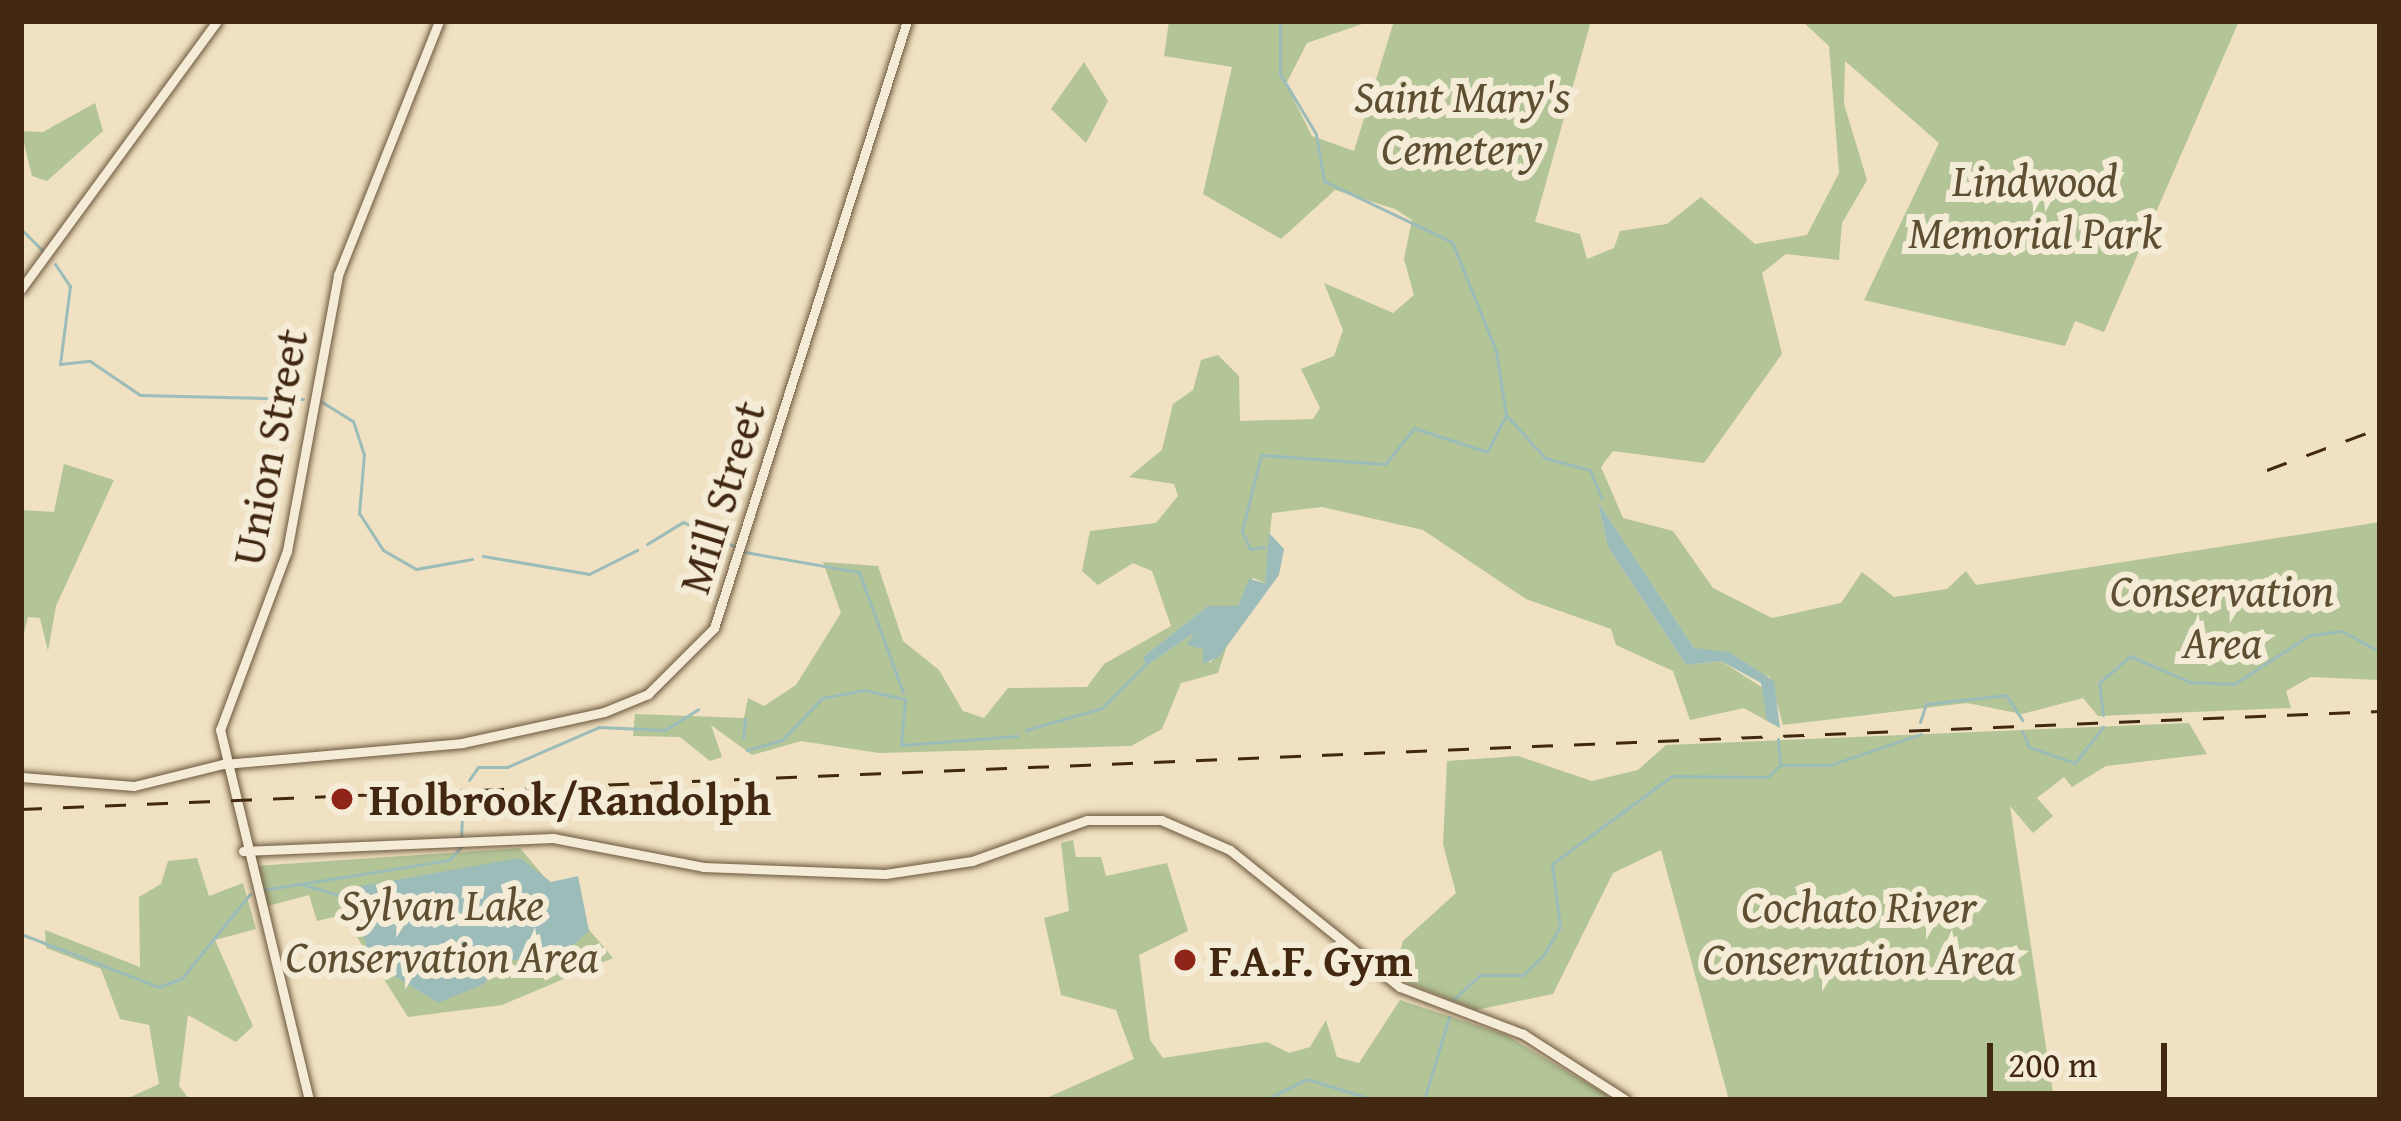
<!DOCTYPE html>
<html>
<head>
<meta charset="utf-8">
<style>
	body { margin:0 }
	#map { position:relative; width:2401px; height:1121px; overflow:hidden; background:#efe1c1; font-family:"Gentium Book Plus",serif }
	div>[style] { position:absolute }
	.green>* { inset:0; background:#b3c497 }
	.water>* { inset:0; background:#9cbcba }
	.stream>* { height:3px; margin:-1.5px; padding:0 1.5px; transform-origin:1.5px; border-radius:1.5px; background:#9cbcba }
	.roads { filter:drop-shadow(0 0 3px #6d563c) drop-shadow(0 0 3px #6d563c) }
	.tertiary>* { height:9px; margin:-4.5px; padding:0 4.5px; transform-origin:4.5px; border-radius:4.5px; background:#f5ecd7 }
	.secondary>* { height:9px; margin:-4.5px; padding:0 4.5px; transform-origin:4.5px; border-radius:4.5px; background:#f5ecd7 }
	.rail>* { height:3px; margin-top:-1.5px; transform-origin:0; background:repeating-linear-gradient(90deg,#422810 0 21px,transparent 0 42px) }
	.dots>* { width:33px; height:33px; translate:-50% -50%; box-sizing:border-box; border:6px solid #f5ecd7; border-radius:50% }
	span { translate:-50% -50%; white-space:nowrap; text-align:center; line-height:1.15; -webkit-text-stroke:12px #f5ecd7; paint-order:stroke }
	.park-label { font-size:45px; color:#5e4f32; font-style:italic }
	.street-label { font-size:45px; color:#422810 }
	.poi-label { font-size:45px; color:#422810; font-weight:700 }
	.left { translate:0 -50%; text-align:left }
	.frame { position:absolute; inset:0; border:24px solid #422810; pointer-events:none }
	.scale { position:absolute; left:1987px; top:1043px; width:180px; height:54px; box-sizing:border-box; border:6px solid #422810; border-top:0; padding-left:15px; font-size:36px; line-height:42px; white-space:nowrap; color:#422810; -webkit-text-stroke:9px #f5ecd7; paint-order:stroke }
</style>
</head>
<body>
<div id="map">
	<div class="green">
		<i style="clip-path:polygon(1169px 21px,1362px 24px,1307px 43px,1286px 84px,1312px 136px,1354px 151px,1394px 21px,1591px 21px,1535px 222px,1580px 234px,1587px 259px,1614px 248px,1620px 231px,1667px 224px,1701px 197px,1755px 244px,1807px 235px,1839px 173px,1829px 46px,1802px 21px,2239px 21px,2104px 332px,2075px 321px,2065px 346px,1864px 300px,1939px 143px,1845px 61px,1844px 104px,1867px 180px,1842px 223px,1839px 260px,1786px 254px,1762px 273px,1782px 354px,1704px 463px,1613px 451px,1601px 467px,1623px 518px,1673px 531px,1713px 588px,1772px 618px,1841px 603px,1862px 572px,1894px 597px,1947px 589px,1966px 571px,1976px 585px,2380px 522px,2380px 680px,2311px 677px,2286px 691px,2291px 708px,2098px 716px,2083px 698px,2022px 714px,1967px 703px,1783px 725px,1770px 677px,1694px 648px,1598px 502px,1608px 547px,1686px 665px,1721px 661px,1766px 690px,1767px 721px,1744px 708px,1690px 720px,1673px 671px,1616px 645px,1611px 629px,1526px 599px,1423px 530px,1322px 507px,1272px 513px,1265px 583px,1253px 578px,1238px 606px,1208px 606px,1143px 657px,1147px 665px,1194px 633px,1210px 663px,1228px 642px,1218px 673px,1181px 683px,1162px 729px,1131px 746px,879px 753px,801px 741px,752px 755px,711px 725px,722px 757px,710px 761px,680px 737px,633px 736px,635px 714px,744px 718px,748px 698px,764px 706px,796px 685px,841px 613px,823px 562px,878px 566px,903px 641px,939px 670px,963px 711px,984px 718px,1008px 688px,1087px 687px,1104px 664px,1171px 626px,1152px 571px,1133px 563px,1098px 585px,1082px 571px,1090px 531px,1156px 523px,1178px 496px,1174px 484px,1129px 477px,1162px 450px,1173px 404px,1193px 390px,1201px 360px,1218px 355px,1239px 376px,1240px 421px,1313px 419px,1320px 408px,1301px 369px,1334px 356px,1343px 330px,1324px 283px,1393px 313px,1414px 295px,1404px 259px,1412px 220px,1395px 209px,1335px 190px,1281px 239px,1203px 194px,1232px 67px,1164px 56px)"></i>
		<i style="clip-path:polygon(1084px 62px,1108px 101px,1086px 143px,1051px 109px)"></i>
		<i style="clip-path:polygon(95px 103px,103px 131px,47px 181px,32px 176px,21px 131px,43px 132px)"></i>
		<i style="clip-path:polygon(64px 464px,114px 480px,56px 606px,48px 651px,40px 618px,28px 617px,21px 644px,21px 510px,54px 512px)"></i>
		<i style="clip-path:polygon(2189px 723px,2207px 754px,2106px 766px,2072px 787px,2064px 777px,2037px 798px,2053px 816px,2033px 833px,2010px 806px,2054px 1100px,1729px 1100px,1661px 850px,1613px 873px,1553px 994px,1476px 1010px,1393px 977px,1403px 941px,1456px 893px,1443px 844px,1447px 761px,1518px 756px,1592px 781px,1638px 770px,1666px 745px)"></i>
		<i style="clip-path:polygon(1073px 840px,1076px 857px,1101px 857px,1106px 876px,1167px 863px,1188px 931px,1139px 955px,1150px 1040px,1163px 1058px,1267px 1042px,1289px 1053px,1310px 1047px,1326px 1020px,1337px 1057px,1359px 1063px,1400px 1000px,1506px 1035px,1615px 1100px,1042px 1100px,1134px 1059px,1116px 1010px,1061px 995px,1044px 918px,1069px 911px,1061px 843px)"></i>
		<i style="clip-path:polygon(520px 848px,613px 958px,502px 1005px,408px 1017px,343px 915px,317px 921px,309px 895px,264px 907px,255px 866px)"></i>
		<i style="clip-path:polygon(197px 858px,209px 896px,243px 883px,256px 929px,215px 940px,253px 1026px,236px 1042px,188px 1015px,179px 1086px,190px 1100px,124px 1100px,159px 1084px,149px 1025px,120px 1019px,101px 969px,46px 948px,45px 930px,140px 967px,139px 897px,161px 884px,168px 861px)"></i>
	</div>
	<div class="water">
		<i style="clip-path:polygon(1598px 502px,1694px 648px,1729px 652px,1774px 681px,1780px 728px,1767px 721px,1761px 683px,1721px 661px,1686px 665px,1608px 547px)"></i>
		<i style="clip-path:polygon(1269px 533px,1284px 549px,1279px 575px,1219px 657px,1203px 664px,1203px 649px,1187px 645px,1194px 633px,1146px 666px,1143px 657px,1208px 606px,1238px 606px,1249px 579px,1265px 583px)"></i>
		<i style="clip-path:polygon(520px 858px,551px 882px,578px 876px,589px 931px,564px 953px,500px 962px,484px 984px,438px 1003px,371px 961px,350px 888px)"></i>
	</div>
	<div class="stream">
		<i style="left:1280px;top:21px;width:53px;rotate:90deg"></i>
		<i style="left:1280px;top:74px;width:70px;rotate:59deg"></i>
		<i style="left:1316px;top:134px;width:48px;rotate:80.3deg"></i>
		<i style="left:1324px;top:181px;width:142px;rotate:25.5deg"></i>
		<i style="left:1452px;top:242px;width:118px;rotate:68deg"></i>
		<i style="left:1496px;top:351px;width:65px;rotate:81.1deg"></i>
		<i style="left:21px;top:229px;width:34px;rotate:45deg"></i>
		<i style="left:55px;top:264px;width:27px;rotate:56deg"></i>
		<i style="left:70px;top:286px;width:79px;rotate:97.3deg"></i>
		<i style="left:60px;top:364px;width:30px;rotate:-6deg"></i>
		<i style="left:90px;top:361px;width:60px;rotate:34.2deg"></i>
		<i style="left:140px;top:395px;width:163px;rotate:1.4deg"></i>
		<i style="left:322px;top:402px;width:36px;rotate:32deg"></i>
		<i style="left:353px;top:421px;width:35px;rotate:72deg"></i>
		<i style="left:364px;top:454px;width:59px;rotate:94.8deg"></i>
		<i style="left:359px;top:513px;width:44px;rotate:57deg"></i>
		<i style="left:383px;top:550px;width:38px;rotate:30deg"></i>
		<i style="left:416px;top:569px;width:57px;rotate:-10.1deg"></i>
		<i style="left:647px;top:544px;width:42px;rotate:-31.4deg"></i>
		<i style="left:683px;top:522px;width:56px;rotate:25.2deg"></i>
		<i style="left:1264px;top:547px;width:14px;rotate:172deg"></i>
		<i style="left:1250px;top:549px;width:20px;rotate:-114deg"></i>
		<i style="left:1242px;top:531px;width:78px;rotate:-76deg"></i>
		<i style="left:1261px;top:455px;width:124px;rotate:4.2deg"></i>
		<i style="left:1385px;top:464px;width:46px;rotate:-51.1deg"></i>
		<i style="left:1414px;top:428px;width:77px;rotate:18.2deg"></i>
		<i style="left:1487px;top:452px;width:42px;rotate:-62.8deg"></i>
		<i style="left:1506px;top:415px;width:58px;rotate:47.8deg"></i>
		<i style="left:1545px;top:458px;width:47px;rotate:14.9deg"></i>
		<i style="left:1590px;top:470px;width:31px;rotate:68deg"></i>
		<i style="left:745px;top:552px;width:116px;rotate:10deg"></i>
		<i style="left:859px;top:572px;width:128px;rotate:69.9deg"></i>
		<i style="left:483px;top:556px;width:108px;rotate:9.6deg"></i>
		<i style="left:589px;top:574px;width:54px;rotate:-26.6deg"></i>
		<i style="left:2103px;top:715px;width:32px;rotate:-97deg"></i>
		<i style="left:2099px;top:683px;width:41px;rotate:-41.1deg"></i>
		<i style="left:2130px;top:656px;width:65px;rotate:23.4deg"></i>
		<i style="left:2190px;top:682px;width:44px;rotate:2.6deg"></i>
		<i style="left:2234px;top:684px;width:90px;rotate:-32.8deg"></i>
		<i style="left:2310px;top:635px;width:32px;rotate:-7deg"></i>
		<i style="left:2342px;top:631px;width:43px;rotate:28.9deg"></i>
		<i style="left:1920px;top:722px;width:19px;rotate:-72deg"></i>
		<i style="left:1926px;top:704px;width:81px;rotate:-6.4deg"></i>
		<i style="left:2006px;top:695px;width:30px;rotate:57deg"></i>
		<i style="left:1026px;top:730px;width:79px;rotate:-16.1deg"></i>
		<i style="left:1102px;top:708px;width:65px;rotate:-45deg"></i>
		<i style="left:2022px;top:731px;width:17px;rotate:66deg"></i>
		<i style="left:2029px;top:747px;width:49px;rotate:19.2deg"></i>
		<i style="left:2075px;top:763px;width:46px;rotate:-52.1deg"></i>
		<i style="left:743px;top:738px;width:20px;rotate:-84deg"></i>
		<i style="left:1778px;top:739px;width:23px;rotate:85deg"></i>
		<i style="left:747px;top:750px;width:36px;rotate:-16deg"></i>
		<i style="left:782px;top:740px;width:58px;rotate:-46.4deg"></i>
		<i style="left:822px;top:698px;width:43px;rotate:-10.8deg"></i>
		<i style="left:864px;top:690px;width:42px;rotate:12.4deg"></i>
		<i style="left:905px;top:699px;width:46px;rotate:95deg"></i>
		<i style="left:901px;top:745px;width:117px;rotate:-4.4deg"></i>
		<i style="left:1782px;top:765px;width:48px"></i>
		<i style="left:1830px;top:765px;width:96px;rotate:-18.8deg"></i>
		<i style="left:469px;top:780px;width:16px;rotate:-55deg"></i>
		<i style="left:478px;top:767px;width:29px"></i>
		<i style="left:507px;top:767px;width:100px;rotate:-23.5deg"></i>
		<i style="left:599px;top:727px;width:66px;rotate:2.6deg"></i>
		<i style="left:665px;top:730px;width:39px;rotate:-32deg"></i>
		<i style="left:461px;top:837px;width:40px;rotate:-87.1deg"></i>
		<i style="left:301px;top:884px;width:46px;rotate:16.5deg"></i>
		<i style="left:262px;top:890px;width:189px;rotate:-9.1deg"></i>
		<i style="left:449px;top:860px;width:19px;rotate:-47deg"></i>
		<i style="left:21px;top:934px;width:148px;rotate:21deg"></i>
		<i style="left:159px;top:987px;width:25px;rotate:-21deg"></i>
		<i style="left:182px;top:978px;width:108px;rotate:-51deg"></i>
		<i style="left:1453px;top:1000px;width:37px;rotate:-43deg"></i>
		<i style="left:1480px;top:975px;width:43px"></i>
		<i style="left:1523px;top:975px;width:28px;rotate:-44deg"></i>
		<i style="left:1543px;top:956px;width:34px;rotate:-60deg"></i>
		<i style="left:1560px;top:927px;width:64px;rotate:-97.2deg"></i>
		<i style="left:1552px;top:864px;width:149px;rotate:-36.3deg"></i>
		<i style="left:1672px;top:776px;width:96px;rotate:0.6deg"></i>
		<i style="left:1768px;top:777px;width:18px;rotate:-45deg"></i>
		<i style="left:1265px;top:1100px;width:47px;rotate:-26.6deg"></i>
		<i style="left:1307px;top:1079px;width:71px;rotate:17.2deg"></i>
		<i style="left:1424px;top:1100px;width:87px;rotate:-73.2deg"></i>
	</div>
	<div class="roads">
		<div class="tertiary">
			<i style="left:223px;top:764px;width:240px;rotate:-5deg"></i>
			<i style="left:462px;top:743px;width:145px;rotate:-12.3deg"></i>
			<i style="left:604px;top:712px;width:48px;rotate:-22.2deg"></i>
			<i style="left:648px;top:694px;width:93px;rotate:-45deg"></i>
			<i style="left:714px;top:628px;width:637px;rotate:-72.36deg"></i>
		</div>
		<div class="secondary">
			<i style="left:21px;top:289px;width:332px;rotate:-53.8deg"></i>
			<i style="left:21px;top:777px;width:113px;rotate:4.6deg"></i>
			<i style="left:134px;top:786px;width:92px;rotate:-13.9deg"></i>
			<i style="left:243px;top:851px;width:310px;rotate:-2.4deg"></i>
			<i style="left:553px;top:838px;width:153px;rotate:10.9deg"></i>
			<i style="left:703px;top:867px;width:182px;rotate:2.2deg"></i>
			<i style="left:885px;top:874px;width:88px;rotate:-8.5deg"></i>
			<i style="left:972px;top:861px;width:122px;rotate:-19.6deg"></i>
			<i style="left:1087px;top:820px;width:74px"></i>
			<i style="left:1161px;top:820px;width:75px;rotate:23.5deg"></i>
			<i style="left:1230px;top:850px;width:218px;rotate:38.9deg"></i>
			<i style="left:1400px;top:987px;width:132px;rotate:20.9deg"></i>
			<i style="left:1523px;top:1034px;width:122px;rotate:32.7deg"></i>
			<i style="left:309px;top:1100px;width:381px;rotate:-103.5deg"></i>
			<i style="left:220px;top:730px;width:191px;rotate:-69.5deg"></i>
			<i style="left:287px;top:551px;width:281px;rotate:-79.5deg"></i>
			<i style="left:338px;top:275px;width:273px;rotate:-68.3deg"></i>
		</div>
	</div>
	<div class="rail">
		<i style="left:2267px;top:470px;width:121px;rotate:-20.4deg"></i>
		<i style="left:21px;top:809px;width:2361px;rotate:-2.38deg"></i>
	</div>
	<div class="dots">
		<i style="left:342px;top:799px;background:#8f2418"></i>
		<i style="left:1185px;top:960px;background:#8f2418"></i>
	</div>
	<div class="park-label">
		<span style="left:1462px;top:122px">Saint Mary's<br>Cemetery</span>
		<span style="left:2035px;top:206px">Lindwood<br>Memorial Park</span>
		<span style="left:2222px;top:616px">Conservation<br>Area</span>
		<span style="left:442px;top:930px">Sylvan Lake<br>Conservation Area</span>
		<span style="left:1859px;top:932px">Cochato River<br>Conservation Area</span>
	</div>
	<div class="street-label">
		<span style="left:269px;top:447px;rotate:-79deg">Union Street</span>
		<span style="left:721px;top:497px;rotate:-73deg">Mill Street</span>
	</div>
	<div class="poi-label">
		<span class="left" style="left:369px;top:799px">Holbrook/Randolph</span>
		<span class="left" style="left:1209px;top:960px">F.A.F. Gym</span>
	</div>
	<div class="frame"></div>
	<div class="scale">200 m</div>
</div>
</body>
</html>
